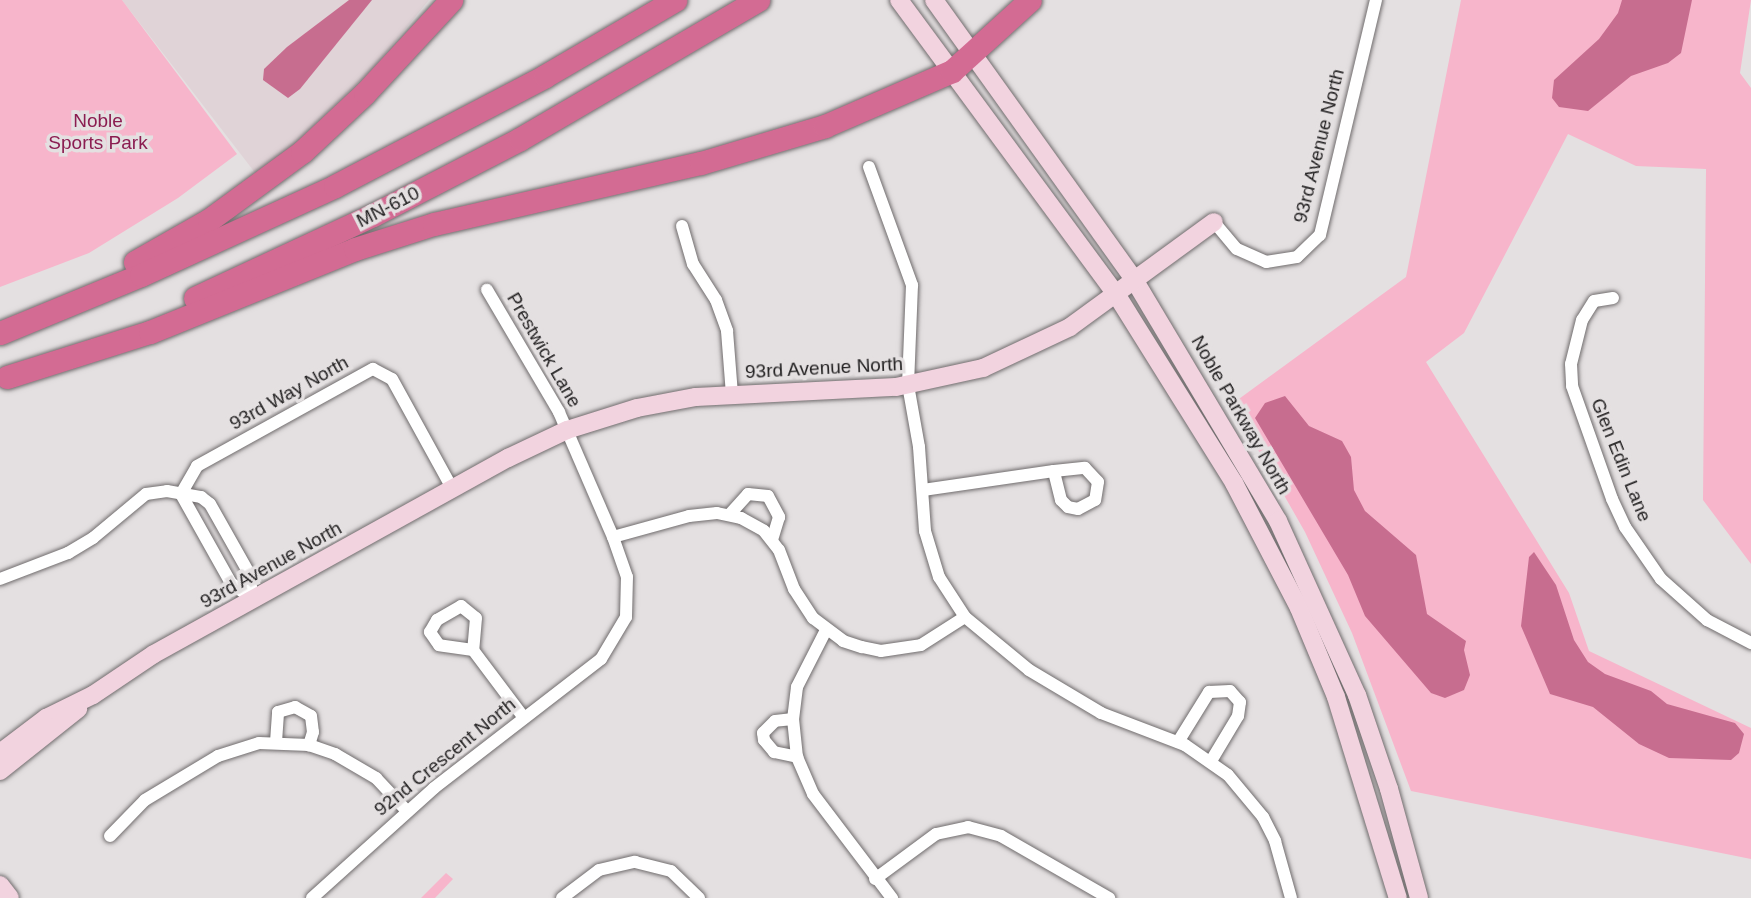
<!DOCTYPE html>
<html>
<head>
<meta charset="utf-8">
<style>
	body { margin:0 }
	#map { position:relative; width:1751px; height:898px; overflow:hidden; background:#e4e0e1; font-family:Helvetica,sans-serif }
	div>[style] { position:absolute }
	.built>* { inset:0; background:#e0d3d7 }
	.green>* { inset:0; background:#f7b5cb }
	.water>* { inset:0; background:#c76d8f }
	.roads { filter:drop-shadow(0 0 2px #706c6d) drop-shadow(0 0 2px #706c6d) }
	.street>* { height:12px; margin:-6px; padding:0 6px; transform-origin:6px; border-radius:6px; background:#fff }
	.secondary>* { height:18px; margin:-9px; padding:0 9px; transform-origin:9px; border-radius:9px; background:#f2d3df }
	.highway>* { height:23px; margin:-11.5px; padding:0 11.5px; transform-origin:11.5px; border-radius:11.5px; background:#d36b93 }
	span { translate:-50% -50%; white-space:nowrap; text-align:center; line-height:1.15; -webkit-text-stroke:7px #e4e0e1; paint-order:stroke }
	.park-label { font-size:19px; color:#8b1d51 }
	.street-label { font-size:19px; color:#242223 }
</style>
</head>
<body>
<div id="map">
	<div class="built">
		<i style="clip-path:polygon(122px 0,429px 0,374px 67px,259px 178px)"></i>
	</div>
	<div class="green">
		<i style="clip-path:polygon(0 0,122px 0,237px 154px,178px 198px,89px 253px,0 287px)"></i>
		<i style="clip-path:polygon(1461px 0,1751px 0,1740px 73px,1751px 88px,1751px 564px,1703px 500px,1706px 169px,1636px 166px,1568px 134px,1464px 333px,1426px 362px,1569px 593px,1589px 651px,1751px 728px,1751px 859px,1411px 791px,1352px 633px,1305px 532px,1232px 404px,1406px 277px)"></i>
		<i style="clip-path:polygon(446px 873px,453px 879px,435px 898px,421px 898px)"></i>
	</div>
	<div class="water">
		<i style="clip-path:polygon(349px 0,372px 0,300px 89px,288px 98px,263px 80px,264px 69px,287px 47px)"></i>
		<i style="clip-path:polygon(1622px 0,1692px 0,1681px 53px,1668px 63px,1631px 76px,1588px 111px,1559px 107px,1552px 98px,1554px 80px,1599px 39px,1618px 13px)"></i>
		<i style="clip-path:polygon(1285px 396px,1309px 426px,1342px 441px,1351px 457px,1354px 490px,1365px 511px,1416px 555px,1427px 614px,1466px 641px,1464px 650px,1470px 675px,1464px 690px,1445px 698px,1431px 693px,1365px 616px,1348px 575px,1255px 418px,1265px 403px)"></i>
		<i style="clip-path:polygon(1534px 552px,1556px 585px,1574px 640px,1588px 662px,1605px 674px,1651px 691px,1667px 704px,1735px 723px,1744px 734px,1739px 753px,1731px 760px,1669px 758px,1639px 744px,1593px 707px,1550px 694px,1521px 626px,1529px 557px)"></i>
	</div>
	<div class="roads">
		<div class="street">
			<i style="left:869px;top:167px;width:126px;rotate:70deg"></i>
			<i style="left:912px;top:285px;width:100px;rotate:92.3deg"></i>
			<i style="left:908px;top:385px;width:63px;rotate:79.9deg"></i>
			<i style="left:919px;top:447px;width:84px;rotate:85.9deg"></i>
			<i style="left:925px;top:531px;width:48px;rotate:73.1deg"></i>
			<i style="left:939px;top:577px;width:48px;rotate:57deg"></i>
			<i style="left:965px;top:617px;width:83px;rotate:39.6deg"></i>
			<i style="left:1029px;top:670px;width:84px;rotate:30.8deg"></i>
			<i style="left:1101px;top:713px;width:90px;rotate:20.9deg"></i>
			<i style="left:1185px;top:745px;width:52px;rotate:34.9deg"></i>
			<i style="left:1228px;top:775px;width:55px;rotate:50.2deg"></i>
			<i style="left:1263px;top:817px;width:27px;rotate:63deg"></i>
			<i style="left:1275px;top:841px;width:59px;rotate:74.3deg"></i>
			<i style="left:1214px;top:222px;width:35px;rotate:50deg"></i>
			<i style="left:1237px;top:249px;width:32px;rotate:24deg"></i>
			<i style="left:1266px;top:262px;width:31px;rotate:-9deg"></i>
			<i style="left:1297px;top:257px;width:32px;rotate:-44deg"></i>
			<i style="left:1320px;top:235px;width:242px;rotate:-76.6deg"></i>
			<i style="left:682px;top:226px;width:40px;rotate:74deg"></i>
			<i style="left:693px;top:264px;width:43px;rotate:57.4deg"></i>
			<i style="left:716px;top:300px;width:33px;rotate:70deg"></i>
			<i style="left:727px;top:331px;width:63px;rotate:85.5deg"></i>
			<i style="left:1613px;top:298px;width:19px;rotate:171deg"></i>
			<i style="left:1594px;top:301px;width:22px;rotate:122deg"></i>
			<i style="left:1582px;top:320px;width:45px;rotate:104deg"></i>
			<i style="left:1571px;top:364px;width:22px;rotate:87deg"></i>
			<i style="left:1572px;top:386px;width:120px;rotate:70.5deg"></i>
			<i style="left:1612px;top:499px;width:31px;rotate:65deg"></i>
			<i style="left:1625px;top:527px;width:63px;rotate:55.3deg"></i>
			<i style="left:1661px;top:579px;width:62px;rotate:41.7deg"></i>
			<i style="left:1707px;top:620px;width:50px;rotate:27.6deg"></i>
			<i style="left:1085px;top:468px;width:19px;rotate:47deg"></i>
			<i style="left:1098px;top:482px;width:18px;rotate:99deg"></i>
			<i style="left:1095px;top:500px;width:19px;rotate:152deg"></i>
			<i style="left:1078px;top:509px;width:10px;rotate:-169deg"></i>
			<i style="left:1068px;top:507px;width:10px;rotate:-135deg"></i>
			<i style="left:1061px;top:500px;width:30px;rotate:-104deg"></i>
			<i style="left:1054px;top:471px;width:31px;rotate:-6deg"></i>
			<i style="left:923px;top:490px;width:132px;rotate:-8.3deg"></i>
			<i style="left:181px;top:494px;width:32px;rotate:-60deg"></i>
			<i style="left:197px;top:466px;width:201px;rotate:-28.9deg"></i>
			<i style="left:373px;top:369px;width:21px;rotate:28deg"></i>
			<i style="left:392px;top:379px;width:124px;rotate:61.2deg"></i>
			<i style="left:181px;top:494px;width:102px;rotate:60.7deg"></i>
			<i style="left:231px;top:583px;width:26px;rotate:37deg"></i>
			<i style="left:730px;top:514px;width:27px;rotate:-48deg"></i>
			<i style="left:748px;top:494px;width:20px;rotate:6deg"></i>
			<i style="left:768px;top:496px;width:24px;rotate:62deg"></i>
			<i style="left:779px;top:517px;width:24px;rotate:107deg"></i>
			<i style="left:613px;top:537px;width:79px;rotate:-15.4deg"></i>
			<i style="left:689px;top:516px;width:28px;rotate:-6deg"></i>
			<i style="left:717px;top:513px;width:25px;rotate:12deg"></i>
			<i style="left:741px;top:518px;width:26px;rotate:29deg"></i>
			<i style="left:764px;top:531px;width:24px;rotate:52deg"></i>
			<i style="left:779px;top:550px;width:42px;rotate:69deg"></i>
			<i style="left:794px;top:589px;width:35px;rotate:57deg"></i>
			<i style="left:813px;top:618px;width:38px;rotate:37deg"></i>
			<i style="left:843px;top:641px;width:20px;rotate:18deg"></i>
			<i style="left:862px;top:647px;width:19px;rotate:12deg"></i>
			<i style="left:881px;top:651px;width:40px;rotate:-8.5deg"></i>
			<i style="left:921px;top:645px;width:52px;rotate:-32.5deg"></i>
			<i style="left:0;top:579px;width:73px;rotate:-20.9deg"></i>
			<i style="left:68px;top:553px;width:29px;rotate:-31deg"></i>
			<i style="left:93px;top:538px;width:69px;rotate:-39.7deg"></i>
			<i style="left:146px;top:494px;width:21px;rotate:-8deg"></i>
			<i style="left:167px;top:491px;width:35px;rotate:10deg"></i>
			<i style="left:201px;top:497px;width:11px;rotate:38deg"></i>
			<i style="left:210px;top:504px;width:81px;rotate:60.6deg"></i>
			<i style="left:250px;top:575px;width:24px;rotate:85deg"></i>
			<i style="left:461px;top:606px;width:19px;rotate:39deg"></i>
			<i style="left:476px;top:618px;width:32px;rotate:95deg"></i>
			<i style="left:473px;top:650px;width:34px;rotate:-172deg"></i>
			<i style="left:439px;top:645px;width:16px;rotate:-125deg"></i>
			<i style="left:430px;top:632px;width:14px;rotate:-60deg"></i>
			<i style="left:437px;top:620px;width:28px;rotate:-30deg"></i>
			<i style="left:826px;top:630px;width:64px;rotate:117deg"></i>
			<i style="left:797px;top:687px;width:32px;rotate:97deg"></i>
			<i style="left:793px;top:719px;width:38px;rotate:84deg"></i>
			<i style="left:797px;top:757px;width:40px;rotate:66.6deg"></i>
			<i style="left:813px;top:794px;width:131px;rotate:52.8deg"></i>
			<i style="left:473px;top:650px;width:85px;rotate:53.1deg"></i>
			<i style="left:793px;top:719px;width:18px;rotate:174deg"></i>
			<i style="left:775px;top:721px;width:17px;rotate:135deg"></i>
			<i style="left:763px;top:733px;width:7px;rotate:82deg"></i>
			<i style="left:764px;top:740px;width:16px;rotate:50deg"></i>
			<i style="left:774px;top:752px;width:24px;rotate:12deg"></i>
			<i style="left:276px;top:742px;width:30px;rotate:-86deg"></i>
			<i style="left:278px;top:712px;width:18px;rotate:-16deg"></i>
			<i style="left:295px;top:707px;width:18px;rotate:29deg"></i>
			<i style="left:311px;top:716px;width:16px;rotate:83deg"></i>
			<i style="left:313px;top:732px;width:14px;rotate:107deg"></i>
			<i style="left:1178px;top:742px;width:59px;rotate:-58.2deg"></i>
			<i style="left:1209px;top:692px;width:21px;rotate:-3deg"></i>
			<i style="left:1230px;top:691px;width:15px;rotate:48deg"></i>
			<i style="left:1240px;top:702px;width:14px;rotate:98deg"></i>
			<i style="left:1238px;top:716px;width:52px;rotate:121deg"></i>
			<i style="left:110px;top:836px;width:50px;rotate:-45.8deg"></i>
			<i style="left:145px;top:800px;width:85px;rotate:-31.1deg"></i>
			<i style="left:218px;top:756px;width:43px;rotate:-17.6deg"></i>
			<i style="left:259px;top:743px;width:50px;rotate:2.3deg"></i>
			<i style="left:309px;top:745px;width:28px;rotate:19deg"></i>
			<i style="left:335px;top:754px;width:48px;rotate:30.3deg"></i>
			<i style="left:376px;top:778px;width:45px;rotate:46.8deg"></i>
			<i style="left:875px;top:879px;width:76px;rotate:-36.4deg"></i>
			<i style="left:936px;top:834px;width:33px;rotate:-12deg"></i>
			<i style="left:968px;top:827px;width:34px;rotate:15deg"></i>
			<i style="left:1001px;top:836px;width:125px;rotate:29.9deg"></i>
			<i style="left:312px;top:898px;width:164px;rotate:-42deg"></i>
			<i style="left:434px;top:788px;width:211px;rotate:-37.7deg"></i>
			<i style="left:601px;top:659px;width:49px;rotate:-59.2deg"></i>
			<i style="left:626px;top:617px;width:40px;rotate:-88.6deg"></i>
			<i style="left:627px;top:577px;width:42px;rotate:-109.3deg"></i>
			<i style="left:613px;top:537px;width:136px;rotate:-113.4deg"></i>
			<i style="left:559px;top:412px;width:142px;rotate:-120.5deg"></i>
			<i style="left:562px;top:898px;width:46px;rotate:-37.1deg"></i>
			<i style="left:599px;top:870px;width:37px;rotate:-13deg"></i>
			<i style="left:635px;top:862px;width:37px;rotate:14deg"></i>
			<i style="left:671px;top:871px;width:39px;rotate:44deg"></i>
		</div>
		<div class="secondary">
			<i style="left:899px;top:0;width:365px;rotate:53.6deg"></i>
			<i style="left:1116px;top:294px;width:223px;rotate:58deg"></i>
			<i style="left:1234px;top:483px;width:141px;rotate:62.5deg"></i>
			<i style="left:1299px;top:608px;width:96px;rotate:67.4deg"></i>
			<i style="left:1336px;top:697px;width:210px;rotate:72.9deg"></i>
			<i style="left:934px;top:0;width:345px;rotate:54.4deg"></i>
			<i style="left:1135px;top:281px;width:279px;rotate:59.2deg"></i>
			<i style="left:1278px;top:521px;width:191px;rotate:65.6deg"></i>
			<i style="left:1357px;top:695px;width:99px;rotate:71.2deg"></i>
			<i style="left:1389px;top:789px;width:113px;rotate:74.6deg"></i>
			<i style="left:0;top:753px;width:58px;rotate:-37.3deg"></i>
			<i style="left:46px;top:718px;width:52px;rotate:-26.1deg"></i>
			<i style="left:93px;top:695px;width:73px;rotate:-33.9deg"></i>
			<i style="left:154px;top:654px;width:405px;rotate:-29deg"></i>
			<i style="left:508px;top:458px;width:65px;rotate:-25.4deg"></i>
			<i style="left:567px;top:430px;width:73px;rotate:-17.4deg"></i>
			<i style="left:637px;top:408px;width:60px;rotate:-10.6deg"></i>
			<i style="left:696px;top:397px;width:200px;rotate:-2.9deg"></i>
			<i style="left:896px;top:387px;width:89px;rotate:-12.3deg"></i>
			<i style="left:983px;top:368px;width:96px;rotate:-25.2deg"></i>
			<i style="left:1070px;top:327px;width:178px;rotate:-36.1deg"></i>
			<i style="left:0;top:771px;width:100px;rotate:-38.5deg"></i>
			<i style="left:0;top:885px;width:16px;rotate:52deg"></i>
		</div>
		<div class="highway">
			<i style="left:135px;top:262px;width:85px;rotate:-29.6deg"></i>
			<i style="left:209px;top:220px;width:115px;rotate:-36.2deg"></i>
			<i style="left:302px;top:152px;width:86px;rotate:-43.1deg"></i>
			<i style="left:365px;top:93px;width:127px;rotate:-47.2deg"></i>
			<i style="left:195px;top:298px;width:196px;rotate:-25deg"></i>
			<i style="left:373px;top:215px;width:165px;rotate:-27.3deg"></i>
			<i style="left:520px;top:139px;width:276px;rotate:-30.3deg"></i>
			<i style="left:0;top:333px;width:152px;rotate:-22.4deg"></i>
			<i style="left:141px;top:275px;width:213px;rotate:-24.6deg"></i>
			<i style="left:335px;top:186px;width:237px;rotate:-27.6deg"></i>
			<i style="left:545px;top:76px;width:151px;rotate:-30.3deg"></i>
			<i style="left:7px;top:377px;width:150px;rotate:-17.5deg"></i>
			<i style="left:150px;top:332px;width:221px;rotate:-22deg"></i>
			<i style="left:355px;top:249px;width:83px;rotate:-17.6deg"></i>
			<i style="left:434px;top:224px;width:274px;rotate:-12.9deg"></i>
			<i style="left:701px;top:163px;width:129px;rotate:-16.6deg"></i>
			<i style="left:825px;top:126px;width:138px;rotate:-23.4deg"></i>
			<i style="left:952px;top:71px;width:105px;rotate:-42.3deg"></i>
		</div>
	</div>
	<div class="park-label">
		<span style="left:98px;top:132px">Noble<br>Sports Park</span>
	</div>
	<div class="street-label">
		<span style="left:1319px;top:146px;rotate:-76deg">93rd Avenue North</span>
		<span style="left:388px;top:207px;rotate:-27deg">MN-610</span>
		<span style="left:544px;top:350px;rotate:60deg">Prestwick Lane</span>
		<span style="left:824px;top:368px;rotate:-3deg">93rd Avenue North</span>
		<span style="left:289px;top:393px;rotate:-29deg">93rd Way North</span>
		<span style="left:1241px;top:415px;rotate:60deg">Noble Parkway North</span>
		<span style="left:1621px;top:460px;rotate:68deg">Glen Edin Lane</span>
		<span style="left:271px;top:565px;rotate:-29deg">93rd Avenue North</span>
		<span style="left:445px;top:757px;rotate:-39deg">92nd Crescent North</span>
	</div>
</div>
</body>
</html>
